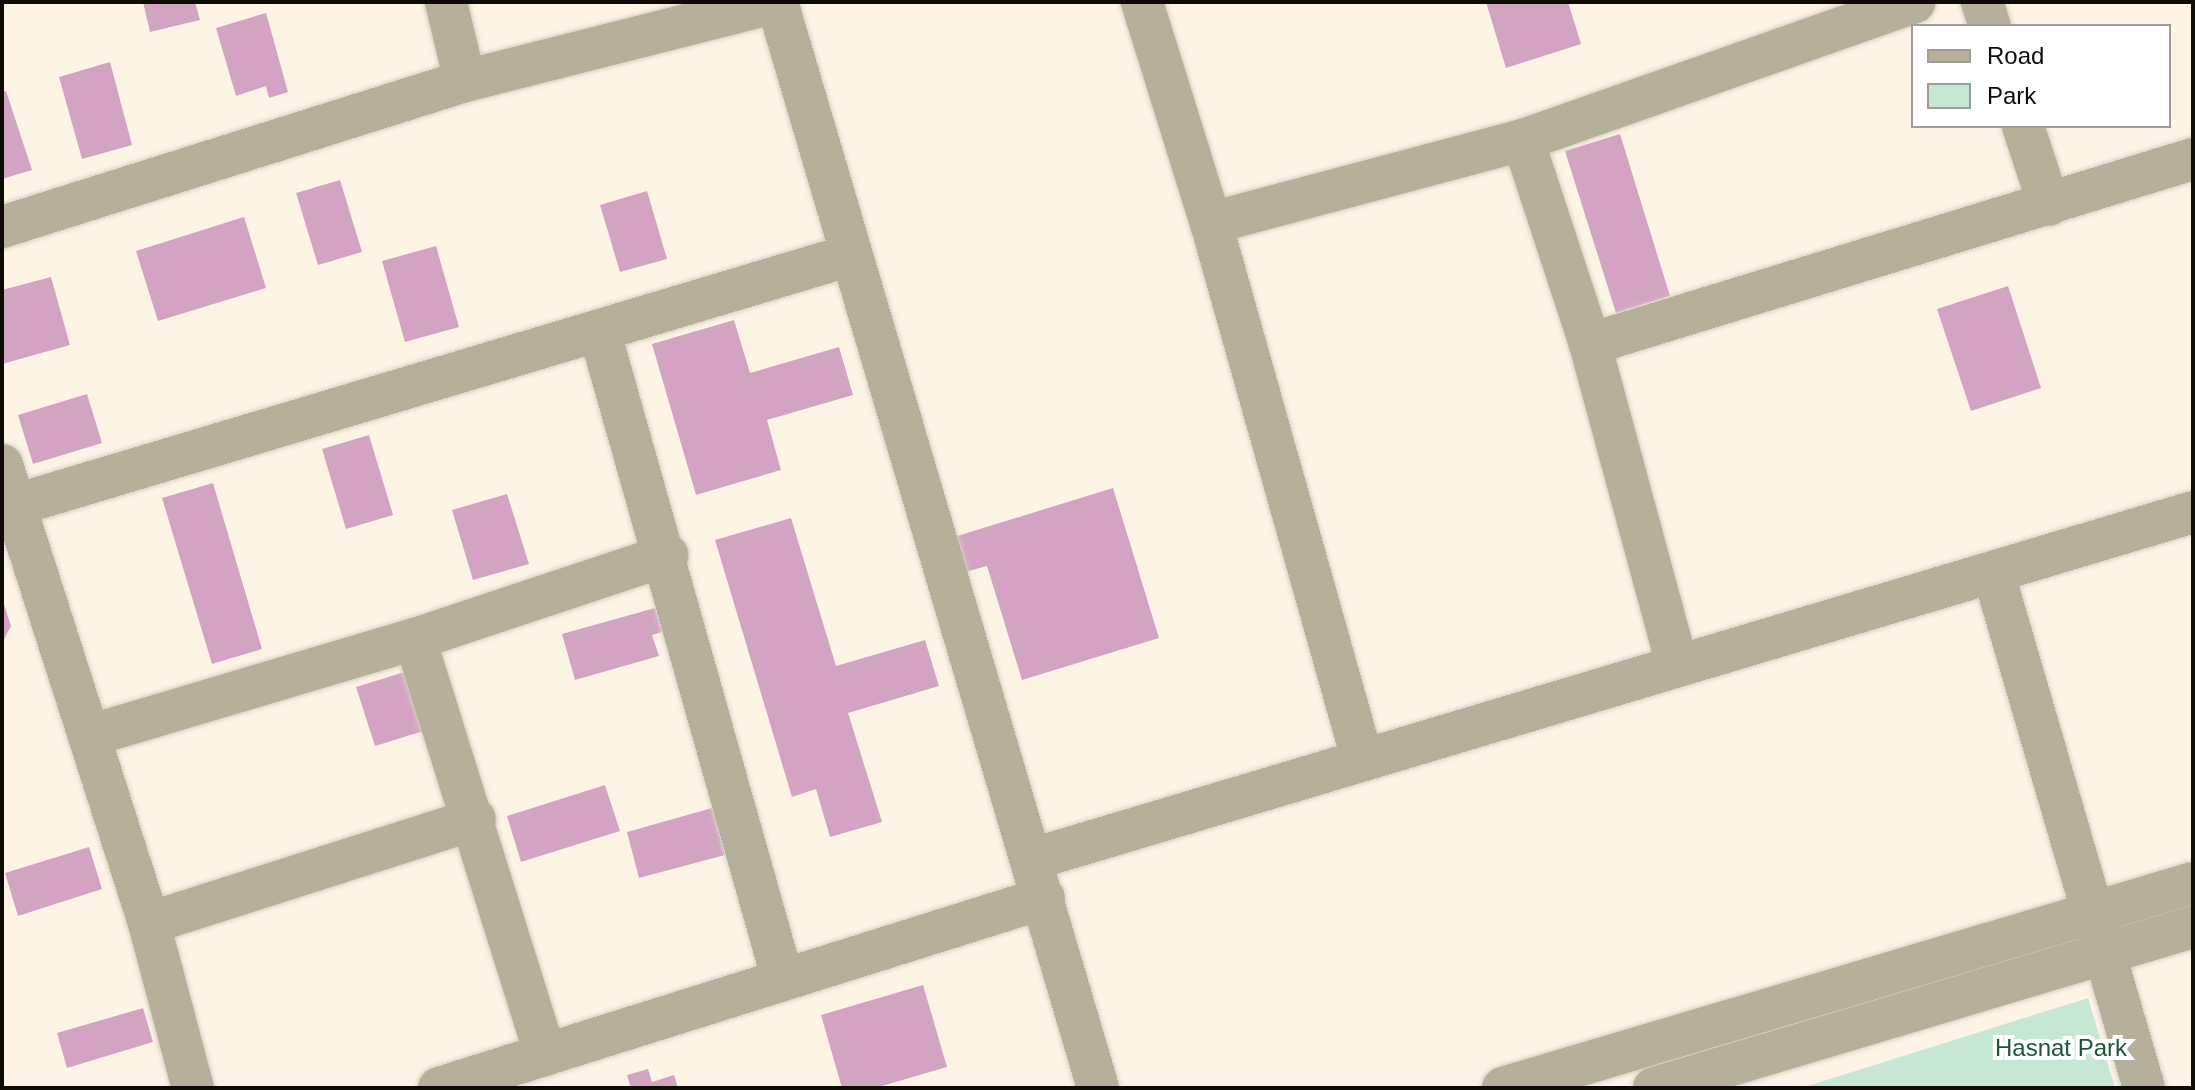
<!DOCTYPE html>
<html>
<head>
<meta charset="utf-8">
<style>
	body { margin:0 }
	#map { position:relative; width:2195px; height:1090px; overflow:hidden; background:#fef4e6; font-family:Arial,sans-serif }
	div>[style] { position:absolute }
	.green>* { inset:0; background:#c6e7d4 }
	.building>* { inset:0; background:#d3a4c2 }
	.roads { filter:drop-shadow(0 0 2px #d8cfc2) drop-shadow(0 0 2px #d8cfc2) }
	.minor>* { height:42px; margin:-21px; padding:0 21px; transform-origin:21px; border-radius:21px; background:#b6b09a }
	span { translate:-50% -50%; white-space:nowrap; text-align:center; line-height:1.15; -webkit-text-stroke:8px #fff; paint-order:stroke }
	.park-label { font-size:24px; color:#19563a }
	.frame { position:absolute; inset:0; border:4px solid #0e0b07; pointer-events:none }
	.legend { position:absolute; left:1911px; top:24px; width:260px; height:104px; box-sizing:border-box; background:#fff; border:2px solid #9f9d9c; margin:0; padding:10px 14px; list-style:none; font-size:24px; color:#0e0b07 }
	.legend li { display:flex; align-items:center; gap:16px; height:40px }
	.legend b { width:40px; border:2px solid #9f9d9c }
</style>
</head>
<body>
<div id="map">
	<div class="green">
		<i style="clip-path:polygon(2088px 998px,2115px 1088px,1801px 1088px)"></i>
	</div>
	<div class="building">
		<i style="clip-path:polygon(143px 2px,195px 2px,200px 20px,150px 32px)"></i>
		<i style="clip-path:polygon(1486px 2px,1568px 2px,1581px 44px,1506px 68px)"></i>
		<i style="clip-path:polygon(266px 13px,288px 92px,269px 98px,266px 86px,236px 96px,216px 28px)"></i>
		<i style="clip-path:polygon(110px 62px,132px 145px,82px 159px,59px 77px)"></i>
		<i style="clip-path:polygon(6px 91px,32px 170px,2px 179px,2px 92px)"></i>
		<i style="clip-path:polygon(1620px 134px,1670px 296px,1616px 313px,1565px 151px)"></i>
		<i style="clip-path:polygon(340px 180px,362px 252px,318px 265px,296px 193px)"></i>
		<i style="clip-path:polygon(647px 191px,667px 259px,620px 272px,600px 205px)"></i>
		<i style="clip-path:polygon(244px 217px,266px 288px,158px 321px,136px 251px)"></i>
		<i style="clip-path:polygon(436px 246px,459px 327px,405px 342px,382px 261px)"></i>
		<i style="clip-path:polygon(51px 277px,70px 345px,2px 364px,2px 290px)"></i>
		<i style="clip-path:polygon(2008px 286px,2041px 388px,1971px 411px,1937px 309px)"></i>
		<i style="clip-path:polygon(734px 320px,750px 373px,839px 347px,853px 395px,767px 420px,781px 470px,696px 495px,652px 344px)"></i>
		<i style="clip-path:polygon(87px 394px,102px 443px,33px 464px,18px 415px)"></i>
		<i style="clip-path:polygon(369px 435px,393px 515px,346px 529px,322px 449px)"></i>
		<i style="clip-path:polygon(213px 483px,262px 649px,212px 664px,162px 498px)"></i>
		<i style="clip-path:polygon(1113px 488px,1159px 638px,1022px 680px,987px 566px,965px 572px,954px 537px)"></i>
		<i style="clip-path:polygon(507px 494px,529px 564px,473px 580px,452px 510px)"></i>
		<i style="clip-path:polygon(791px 518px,836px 666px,925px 640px,939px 686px,848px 713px,882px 822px,830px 837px,816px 789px,792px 797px,715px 540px)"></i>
		<i style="clip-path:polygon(2px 598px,11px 626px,2px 643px)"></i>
		<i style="clip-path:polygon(655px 608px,662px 632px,652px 635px,659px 656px,575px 680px,562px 634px)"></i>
		<i style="clip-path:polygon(411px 670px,430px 729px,375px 746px,356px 687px)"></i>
		<i style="clip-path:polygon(605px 785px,620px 831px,521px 862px,507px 816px)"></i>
		<i style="clip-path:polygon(712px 808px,725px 855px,639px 878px,627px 832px)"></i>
		<i style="clip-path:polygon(89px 847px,102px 889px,18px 916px,5px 873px)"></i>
		<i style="clip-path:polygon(923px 985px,947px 1067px,875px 1088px,842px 1088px,821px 1015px)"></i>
		<i style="clip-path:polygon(143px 1008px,153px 1042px,67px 1068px,57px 1033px)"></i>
		<i style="clip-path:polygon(648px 1069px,652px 1082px,674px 1075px,678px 1088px,631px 1088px,627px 1075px)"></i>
	</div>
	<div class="roads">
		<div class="minor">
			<i style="left:446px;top:2px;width:81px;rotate:76.5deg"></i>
			<i style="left:777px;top:2px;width:1132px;rotate:73.53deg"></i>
			<i style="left:1142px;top:2px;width:232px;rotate:72.7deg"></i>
			<i style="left:1211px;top:223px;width:556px;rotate:74.24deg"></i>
			<i style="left:1982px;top:2px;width:25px;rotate:72deg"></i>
			<i style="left:2023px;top:126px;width:83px;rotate:71.8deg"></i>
			<i style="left:1523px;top:140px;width:215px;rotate:71.8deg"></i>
			<i style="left:1590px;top:344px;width:332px;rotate:74.8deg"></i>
			<i style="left:1211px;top:223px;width:323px;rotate:-14.9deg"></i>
			<i style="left:1523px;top:140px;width:415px;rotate:-19.4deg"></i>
			<i style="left:2px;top:227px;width:485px;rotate:-17.5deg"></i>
			<i style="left:465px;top:81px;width:323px;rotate:-14.2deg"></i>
			<i style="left:600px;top:333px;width:672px;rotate:74.21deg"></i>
			<i style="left:1590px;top:344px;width:631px;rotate:-17.06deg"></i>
			<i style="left:2px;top:465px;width:481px;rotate:72.2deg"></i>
			<i style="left:149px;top:923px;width:171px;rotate:75.1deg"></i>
			<i style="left:2px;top:509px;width:886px;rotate:-16.66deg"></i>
			<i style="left:1994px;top:575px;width:534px;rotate:73.7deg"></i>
			<i style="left:415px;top:639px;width:436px;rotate:72.6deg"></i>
			<i style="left:89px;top:736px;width:340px;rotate:-16.6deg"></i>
			<i style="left:415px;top:639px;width:266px;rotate:-18.4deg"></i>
			<i style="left:1033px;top:859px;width:1211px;rotate:-16.65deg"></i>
			<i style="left:149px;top:923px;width:342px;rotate:-17.7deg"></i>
			<i style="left:439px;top:1088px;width:634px;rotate:-17.43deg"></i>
			<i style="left:1503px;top:1088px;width:720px;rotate:-16.55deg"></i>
			<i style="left:1654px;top:1088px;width:563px;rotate:-16.63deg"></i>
		</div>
	</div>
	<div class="park-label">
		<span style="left:2061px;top:1048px">Hasnat Park</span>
	</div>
	<div class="frame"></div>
	<ul class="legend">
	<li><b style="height:10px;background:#b6b09a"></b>Road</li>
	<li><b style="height:22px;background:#c6e7d4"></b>Park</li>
	</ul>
</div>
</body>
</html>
